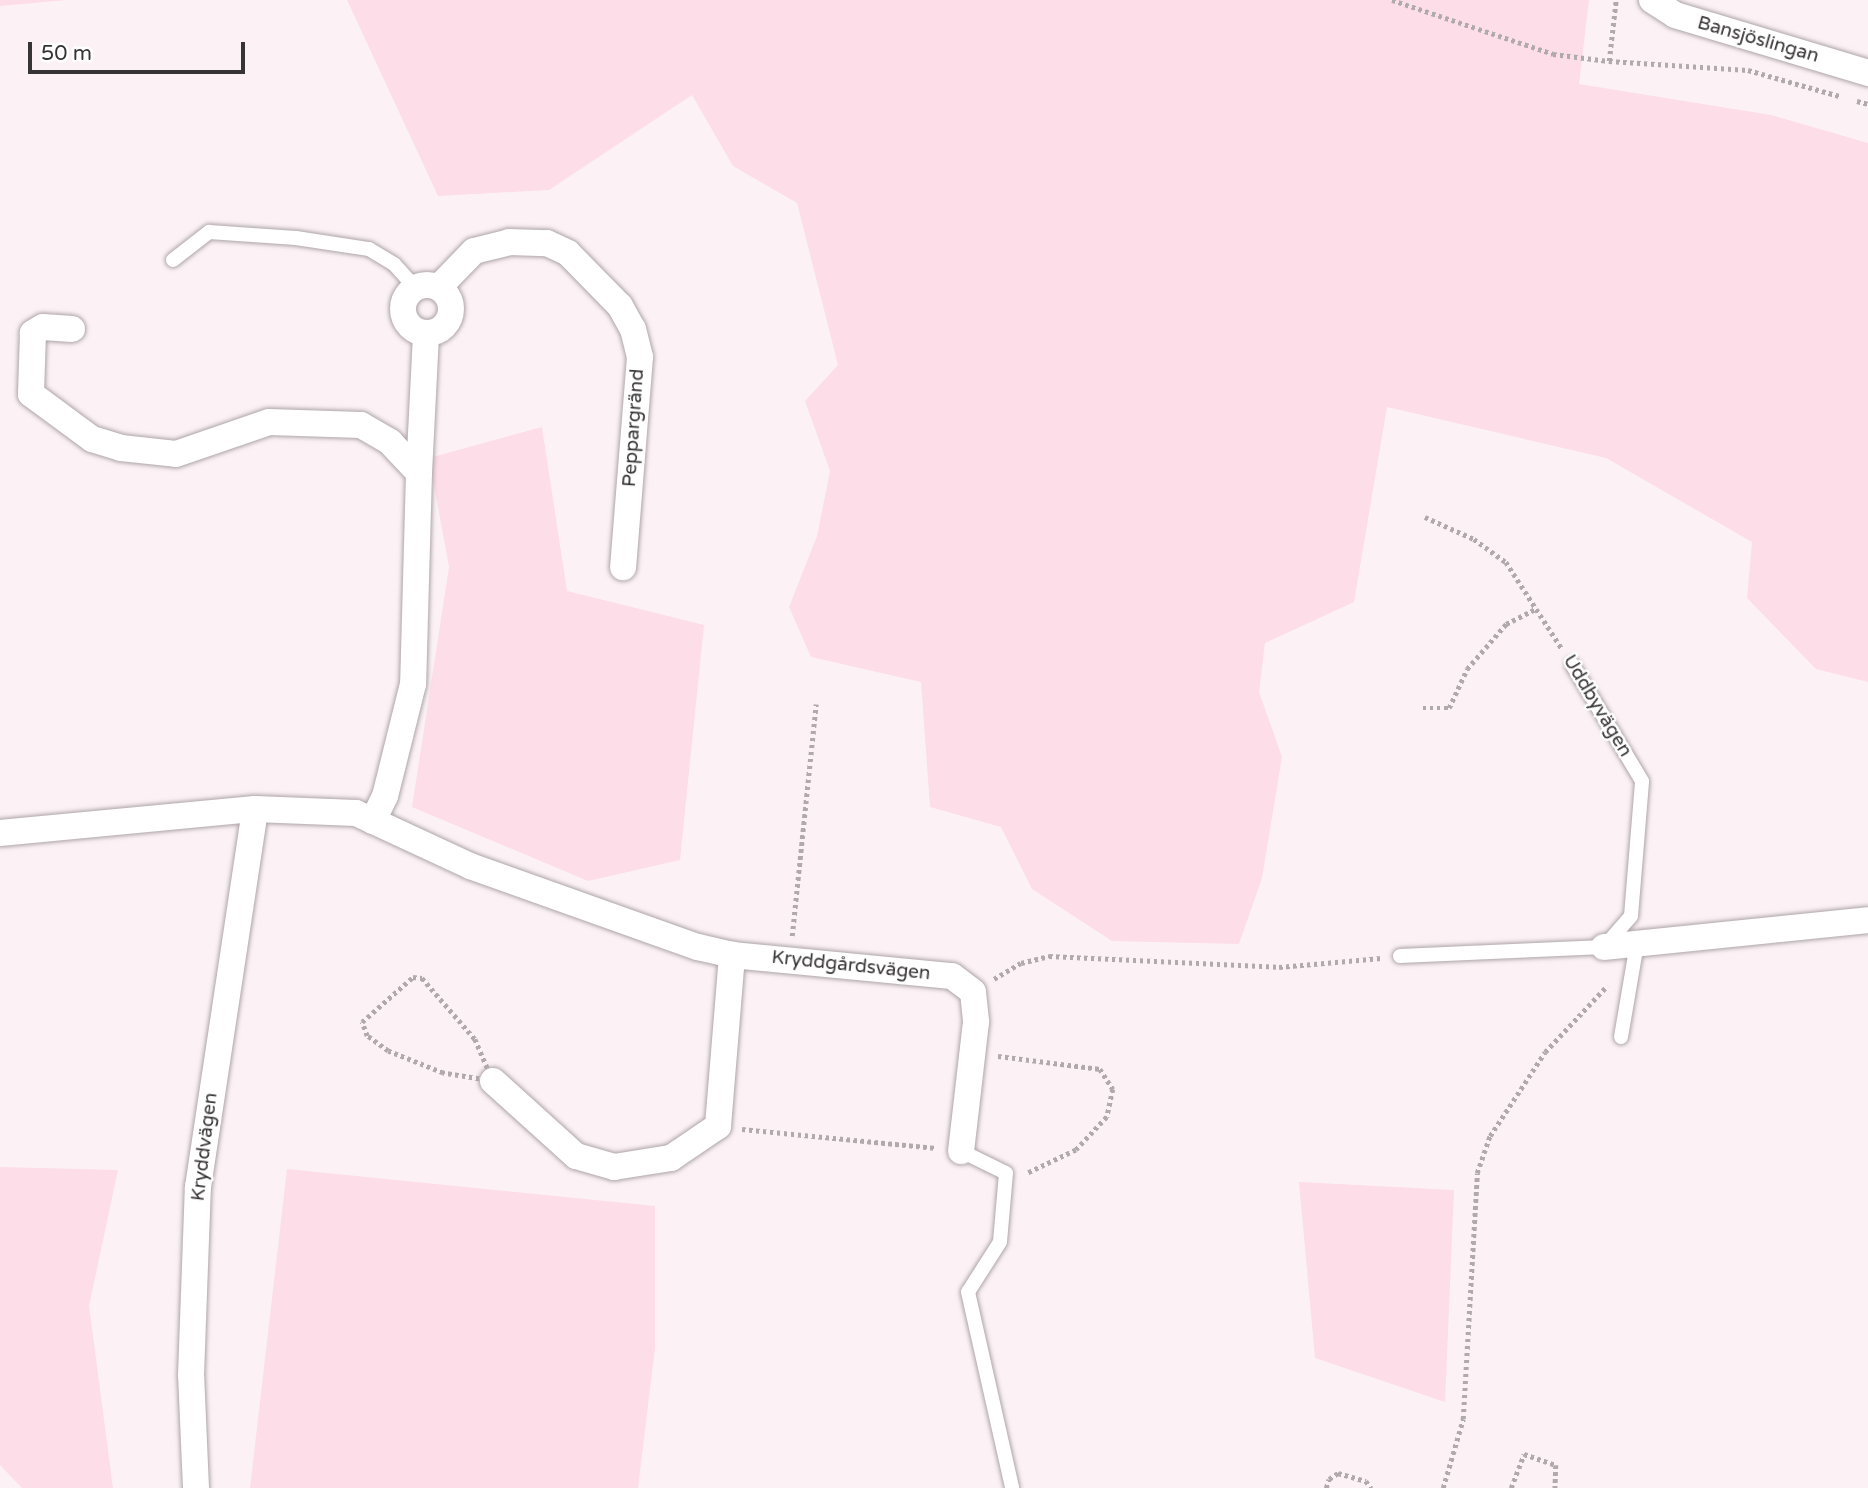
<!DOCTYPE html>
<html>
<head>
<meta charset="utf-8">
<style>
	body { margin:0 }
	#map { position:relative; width:1868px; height:1488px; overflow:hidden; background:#fcf2f5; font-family:"Varela Round",sans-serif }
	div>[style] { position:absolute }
	.green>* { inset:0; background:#fddde7 }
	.path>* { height:4.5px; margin-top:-2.25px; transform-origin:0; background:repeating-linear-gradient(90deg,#b1aaac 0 3.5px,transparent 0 7px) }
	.roads { filter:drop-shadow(0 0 2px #aea5a8) drop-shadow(0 0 2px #aea5a8) }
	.lane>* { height:14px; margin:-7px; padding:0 7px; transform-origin:7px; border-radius:7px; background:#fff }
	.street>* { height:26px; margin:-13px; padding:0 13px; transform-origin:13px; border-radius:13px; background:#fff }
	.street>.ring { margin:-13px; padding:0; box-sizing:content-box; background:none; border:26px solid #fff; border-radius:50% }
	span { translate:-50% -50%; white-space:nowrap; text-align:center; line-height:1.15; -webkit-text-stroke:5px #fff; paint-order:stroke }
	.street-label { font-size:19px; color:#373435 }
	.scale { position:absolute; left:28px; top:42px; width:217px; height:32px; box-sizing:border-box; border:4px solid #373435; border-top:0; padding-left:9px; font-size:21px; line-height:24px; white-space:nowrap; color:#373435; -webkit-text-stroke:5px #fff; paint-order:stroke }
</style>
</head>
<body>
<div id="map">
	<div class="green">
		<i style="clip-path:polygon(0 0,67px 0,0 6px)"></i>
		<i style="clip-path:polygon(347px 0,1589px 0,1579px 84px,1771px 115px,1868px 143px,1868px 682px,1816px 669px,1747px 598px,1752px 542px,1606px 458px,1387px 407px,1354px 602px,1265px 643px,1259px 692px,1282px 757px,1262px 878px,1239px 944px,1112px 941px,1032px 889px,1001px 827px,930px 807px,921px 682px,811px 657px,789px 607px,817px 536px,830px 471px,805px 401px,838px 365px,797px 203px,733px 166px,692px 95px,549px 190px,438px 196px)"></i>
		<i style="clip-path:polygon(542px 427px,567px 591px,704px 625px,680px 860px,588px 881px,412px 807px,449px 567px,429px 458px)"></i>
		<i style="clip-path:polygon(0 1167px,118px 1170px,89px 1306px,113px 1488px,22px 1488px,0 1465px)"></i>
		<i style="clip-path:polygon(287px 1169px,655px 1206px,655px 1348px,638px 1488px,250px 1488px)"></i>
		<i style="clip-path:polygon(1299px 1182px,1454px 1190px,1445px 1402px,1315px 1358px)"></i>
	</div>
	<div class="path">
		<i style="left:1392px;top:0;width:170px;rotate:18.5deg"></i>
		<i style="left:1553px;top:54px;width:56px;rotate:7.1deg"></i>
		<i style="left:1609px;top:61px;width:61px;rotate:-83.5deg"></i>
		<i style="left:1609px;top:61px;width:139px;rotate:3.7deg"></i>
		<i style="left:1748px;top:70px;width:95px;rotate:15.9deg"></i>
		<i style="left:1857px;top:101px;width:11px;rotate:15deg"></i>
		<i style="left:1425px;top:517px;width:54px;rotate:24.2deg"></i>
		<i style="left:1474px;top:539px;width:39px;rotate:36deg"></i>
		<i style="left:1506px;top:562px;width:103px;rotate:57.2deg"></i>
		<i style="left:1423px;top:708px;width:26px"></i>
		<i style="left:1449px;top:708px;width:43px;rotate:-65.2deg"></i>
		<i style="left:1467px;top:669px;width:60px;rotate:-49.1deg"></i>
		<i style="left:1506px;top:624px;width:35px;rotate:-27deg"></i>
		<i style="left:792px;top:936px;width:233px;rotate:-84.1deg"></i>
		<i style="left:413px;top:977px;width:9px;rotate:6deg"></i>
		<i style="left:422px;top:978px;width:81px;rotate:49deg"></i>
		<i style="left:475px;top:1039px;width:46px;rotate:66.8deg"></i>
		<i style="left:493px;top:1081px;width:51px;rotate:-170.9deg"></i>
		<i style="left:443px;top:1073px;width:59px;rotate:-158.2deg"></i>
		<i style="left:388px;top:1051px;width:26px;rotate:-144deg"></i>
		<i style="left:367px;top:1036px;width:15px;rotate:-110deg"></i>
		<i style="left:362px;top:1022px;width:68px;rotate:-41.4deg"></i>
		<i style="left:994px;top:979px;width:31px;rotate:-31deg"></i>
		<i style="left:1021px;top:963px;width:29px;rotate:-14deg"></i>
		<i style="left:1049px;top:956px;width:230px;rotate:2.7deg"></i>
		<i style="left:1279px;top:967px;width:103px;rotate:-5deg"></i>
		<i style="left:998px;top:1056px;width:103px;rotate:7.3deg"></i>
		<i style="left:1100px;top:1069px;width:24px;rotate:57deg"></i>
		<i style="left:1113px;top:1089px;width:29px;rotate:102deg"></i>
		<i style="left:1107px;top:1117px;width:45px;rotate:133.2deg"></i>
		<i style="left:1076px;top:1150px;width:55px;rotate:154.4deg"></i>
		<i style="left:742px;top:1129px;width:195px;rotate:5.6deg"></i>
		<i style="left:1326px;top:1488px;width:9px;rotate:-72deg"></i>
		<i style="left:1329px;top:1479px;width:11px;rotate:-34deg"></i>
		<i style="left:1338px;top:1473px;width:29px;rotate:16deg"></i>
		<i style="left:1366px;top:1481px;width:9px;rotate:54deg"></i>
		<i style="left:1443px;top:1488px;width:72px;rotate:-73.8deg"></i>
		<i style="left:1463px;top:1419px;width:246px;rotate:-86.7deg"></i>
		<i style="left:1477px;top:1173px;width:39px;rotate:-71deg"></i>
		<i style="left:1490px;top:1136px;width:100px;rotate:-56.8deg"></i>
		<i style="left:1545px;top:1052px;width:91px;rotate:-46.8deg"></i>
		<i style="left:1511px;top:1488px;width:36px;rotate:-69deg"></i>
		<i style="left:1524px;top:1454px;width:34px;rotate:19deg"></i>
		<i style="left:1556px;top:1465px;width:23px;rotate:92deg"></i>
	</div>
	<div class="roads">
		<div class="lane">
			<i style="left:173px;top:260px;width:46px;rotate:-37.9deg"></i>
			<i style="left:209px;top:232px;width:87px;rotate:3.9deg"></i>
			<i style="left:296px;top:238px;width:74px;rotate:8.6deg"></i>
			<i style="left:369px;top:249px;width:29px;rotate:31deg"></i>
			<i style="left:394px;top:264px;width:31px;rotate:48deg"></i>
			<i style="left:1400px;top:956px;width:204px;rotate:-2.5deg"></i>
			<i style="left:1604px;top:947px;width:41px;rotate:-48.9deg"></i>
			<i style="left:1631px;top:916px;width:135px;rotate:-85.3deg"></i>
			<i style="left:1642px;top:781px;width:136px;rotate:-120.9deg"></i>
			<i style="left:1621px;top:1037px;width:95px;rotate:-80.3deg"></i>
			<i style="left:961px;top:1151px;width:50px;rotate:26.1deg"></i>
			<i style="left:1006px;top:1173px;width:69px;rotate:95deg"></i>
			<i style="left:1000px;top:1242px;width:59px;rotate:122.6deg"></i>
			<i style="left:968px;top:1292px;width:201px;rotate:77.3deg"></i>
		</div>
		<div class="street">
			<i style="left:1652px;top:0;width:27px;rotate:33deg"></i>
			<i style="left:1675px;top:15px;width:202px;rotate:16.7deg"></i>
			<i class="ring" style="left:403px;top:285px;width:22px;height:22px"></i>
			<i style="left:439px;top:287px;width:50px;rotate:-45.8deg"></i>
			<i style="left:474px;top:251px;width:36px;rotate:-14deg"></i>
			<i style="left:509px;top:242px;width:38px;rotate:2deg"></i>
			<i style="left:547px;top:243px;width:23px;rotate:25deg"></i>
			<i style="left:568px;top:253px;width:74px;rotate:45.5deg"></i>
			<i style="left:620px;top:306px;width:26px;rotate:61deg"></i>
			<i style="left:633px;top:329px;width:29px;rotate:76deg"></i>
			<i style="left:640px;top:357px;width:211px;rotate:94.6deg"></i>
			<i style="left:72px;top:329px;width:29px;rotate:-176deg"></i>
			<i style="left:43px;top:327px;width:12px;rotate:149deg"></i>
			<i style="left:33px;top:333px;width:61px;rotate:91.9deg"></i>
			<i style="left:31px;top:394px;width:76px;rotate:36.4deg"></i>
			<i style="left:92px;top:439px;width:30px;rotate:17deg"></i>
			<i style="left:121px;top:448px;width:55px;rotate:6.2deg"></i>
			<i style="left:176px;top:454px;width:98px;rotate:-19deg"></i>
			<i style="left:269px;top:422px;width:92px;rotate:1.9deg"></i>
			<i style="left:361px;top:425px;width:34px;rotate:30deg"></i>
			<i style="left:390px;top:442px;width:42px;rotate:46.9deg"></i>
			<i style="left:419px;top:473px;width:211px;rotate:91.6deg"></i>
			<i style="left:413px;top:684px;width:115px;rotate:104deg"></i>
			<i style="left:385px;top:796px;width:28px;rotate:116deg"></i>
			<i style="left:419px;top:473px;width:140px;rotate:-87.1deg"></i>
			<i style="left:0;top:833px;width:256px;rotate:-5.4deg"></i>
			<i style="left:255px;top:809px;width:101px;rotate:2.3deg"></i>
			<i style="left:356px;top:813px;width:126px;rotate:24.9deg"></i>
			<i style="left:470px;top:866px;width:242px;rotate:19.6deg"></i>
			<i style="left:698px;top:947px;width:35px;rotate:13deg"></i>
			<i style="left:732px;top:955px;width:221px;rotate:5.5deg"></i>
			<i style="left:952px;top:976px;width:26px;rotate:37deg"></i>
			<i style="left:973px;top:992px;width:30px;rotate:84deg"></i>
			<i style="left:976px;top:1022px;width:130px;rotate:96.6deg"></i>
			<i style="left:1604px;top:947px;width:265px;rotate:-5.8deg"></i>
			<i style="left:493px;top:1081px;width:112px;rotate:42.1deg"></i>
			<i style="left:576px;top:1156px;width:40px;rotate:16deg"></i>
			<i style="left:614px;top:1167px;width:58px;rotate:-9deg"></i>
			<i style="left:671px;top:1158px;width:57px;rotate:-34.2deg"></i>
			<i style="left:718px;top:1126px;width:172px;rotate:-85.3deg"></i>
			<i style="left:196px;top:1488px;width:113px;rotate:-92.5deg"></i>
			<i style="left:191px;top:1375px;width:188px;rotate:-87.9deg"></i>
			<i style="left:198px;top:1187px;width:382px;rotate:-81.4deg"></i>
		</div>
	</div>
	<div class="street-label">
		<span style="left:1758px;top:40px;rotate:16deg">Bansjöslingan</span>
		<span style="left:634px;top:428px;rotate:-86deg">Peppargränd</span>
		<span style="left:1597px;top:706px;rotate:59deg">Uddbyvägen</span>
		<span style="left:851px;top:966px;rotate:6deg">Kryddgårdsvägen</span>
		<span style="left:205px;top:1147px;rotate:-83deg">Kryddvägen</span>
	</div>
	<div class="scale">50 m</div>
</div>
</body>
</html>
